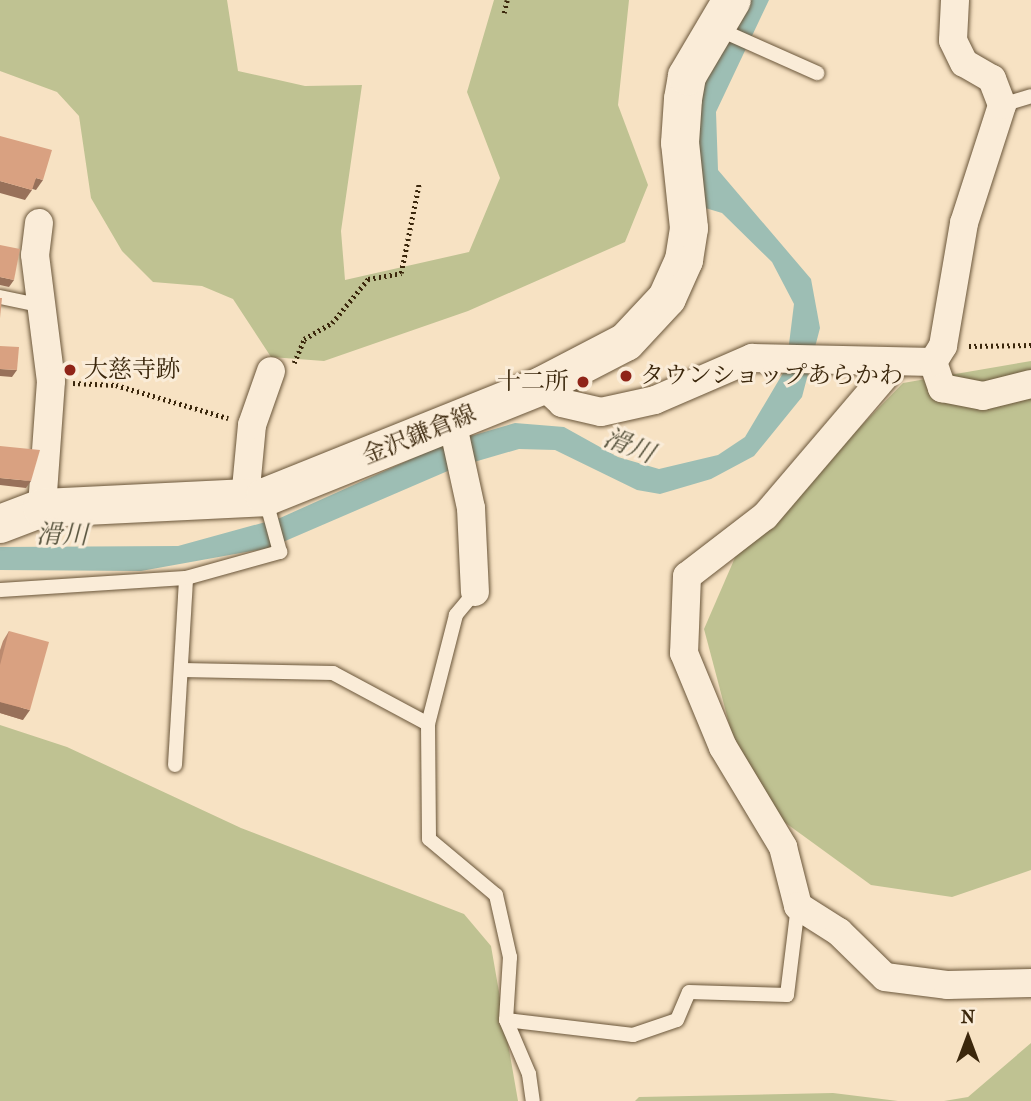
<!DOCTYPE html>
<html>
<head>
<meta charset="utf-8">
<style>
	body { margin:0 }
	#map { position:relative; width:1031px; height:1101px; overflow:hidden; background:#f7e2c3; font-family:"IM FELL French Canon","Noto Serif JP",serif }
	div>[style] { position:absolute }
	.green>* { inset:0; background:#bfc292 }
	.water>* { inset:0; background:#9dbeb4 }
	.path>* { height:4.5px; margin-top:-2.25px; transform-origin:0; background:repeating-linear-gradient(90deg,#3b270c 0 2px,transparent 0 5.5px) }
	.roads { filter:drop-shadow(0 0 2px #6a563a) drop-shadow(0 0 2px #6a563a) }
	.service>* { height:14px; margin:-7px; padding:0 7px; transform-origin:7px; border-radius:7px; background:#faecd8 }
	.minor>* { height:28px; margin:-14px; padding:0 14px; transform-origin:14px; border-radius:14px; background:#faecd8 }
	.secondary>* { height:38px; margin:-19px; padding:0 19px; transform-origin:19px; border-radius:19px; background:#faecd8 }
	.wall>* { inset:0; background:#bb8a6f }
	.shaded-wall>* { inset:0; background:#98715a }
	.building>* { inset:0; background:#d9a181 }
	.dots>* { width:19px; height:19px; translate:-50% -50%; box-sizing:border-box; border:4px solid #faecd8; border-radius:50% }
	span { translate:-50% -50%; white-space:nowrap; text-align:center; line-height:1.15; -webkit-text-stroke:6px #faecd8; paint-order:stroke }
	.poi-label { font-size:24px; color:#3b270c }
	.left { translate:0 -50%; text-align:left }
	.right { translate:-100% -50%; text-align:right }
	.street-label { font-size:24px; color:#3b270c }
	.water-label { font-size:26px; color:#58543e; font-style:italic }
	.north { position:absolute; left:933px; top:1003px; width:70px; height:70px; -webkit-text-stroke:5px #faecd8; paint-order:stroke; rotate:0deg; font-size:19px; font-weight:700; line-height:28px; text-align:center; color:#3b270c }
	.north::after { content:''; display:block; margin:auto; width:24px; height:32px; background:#3b270c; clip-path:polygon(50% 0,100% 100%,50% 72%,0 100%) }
</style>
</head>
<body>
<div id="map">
	<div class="green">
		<i style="clip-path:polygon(0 0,227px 0,238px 71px,305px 86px,362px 85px,341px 231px,345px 280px,469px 252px,500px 178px,467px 92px,494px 0,629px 0,618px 105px,648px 185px,625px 242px,468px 311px,324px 361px,271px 357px,233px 299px,202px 286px,153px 282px,122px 251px,91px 198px,79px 116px,57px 92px,0 71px)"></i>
		<i style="clip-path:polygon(1031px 361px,1031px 870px,952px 897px,871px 885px,776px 816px,731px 731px,704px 629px,737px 553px,903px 383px)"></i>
		<i style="clip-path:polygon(0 725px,67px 747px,241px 828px,464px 914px,491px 946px,518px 1101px,0 1101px)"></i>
		<i style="clip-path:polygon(1031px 1043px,1031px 1101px,944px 1101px,968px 1097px)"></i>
		<i style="clip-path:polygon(833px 1093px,898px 1101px,635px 1101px,639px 1097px)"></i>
	</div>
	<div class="water">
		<i style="clip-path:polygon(748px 0,769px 0,716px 112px,718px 170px,811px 279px,820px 328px,802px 397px,754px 456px,711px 479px,660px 494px,637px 490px,555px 450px,519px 449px,457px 467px,269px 548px,141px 571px,0 570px,0 547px,178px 546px,280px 518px,447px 443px,515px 423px,564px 427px,618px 457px,659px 469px,718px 455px,745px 437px,786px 368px,794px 304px,772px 262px,722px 213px,702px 207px,690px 136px,702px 86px)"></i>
	</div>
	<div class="path">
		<i style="left:504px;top:13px;width:13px;rotate:-77deg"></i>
		<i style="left:969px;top:346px;width:62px;rotate:-0.9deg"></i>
		<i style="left:294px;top:363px;width:26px;rotate:-67deg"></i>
		<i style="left:304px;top:339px;width:32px;rotate:-30deg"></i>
		<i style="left:332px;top:323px;width:57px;rotate:-50.7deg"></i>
		<i style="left:368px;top:279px;width:34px;rotate:-10deg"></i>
		<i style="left:401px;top:273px;width:91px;rotate:-78.6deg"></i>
		<i style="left:73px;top:383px;width:43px;rotate:2.7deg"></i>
		<i style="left:116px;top:385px;width:117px;rotate:16.4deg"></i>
	</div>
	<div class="roads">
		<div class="service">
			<i style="left:716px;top:28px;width:111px;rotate:24deg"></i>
			<i style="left:1002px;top:105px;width:30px;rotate:-17deg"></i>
			<i style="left:0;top:297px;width:44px;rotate:11.8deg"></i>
			<i style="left:0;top:590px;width:186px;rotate:-3.7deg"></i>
			<i style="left:475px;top:592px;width:30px;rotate:130deg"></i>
			<i style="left:456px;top:615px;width:113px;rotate:104.4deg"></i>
			<i style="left:428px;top:724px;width:115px;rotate:89.5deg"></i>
			<i style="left:429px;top:839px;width:87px;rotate:39.9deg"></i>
			<i style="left:496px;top:895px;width:64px;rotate:77.3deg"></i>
			<i style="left:510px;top:957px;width:63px;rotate:93.6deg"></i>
			<i style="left:506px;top:1020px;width:59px;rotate:66.9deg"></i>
			<i style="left:529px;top:1074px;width:27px;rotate:82deg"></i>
			<i style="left:182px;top:670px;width:151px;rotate:1.1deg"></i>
			<i style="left:333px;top:673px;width:108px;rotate:28.2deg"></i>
			<i style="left:175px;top:765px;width:187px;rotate:-86.6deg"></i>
			<i style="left:186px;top:578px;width:98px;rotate:-15.5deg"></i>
			<i style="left:280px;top:552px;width:57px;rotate:-105.3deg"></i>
			<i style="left:506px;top:1020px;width:128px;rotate:6.7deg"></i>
			<i style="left:633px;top:1035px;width:46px;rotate:-18.8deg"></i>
			<i style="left:677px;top:1020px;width:30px;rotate:-67deg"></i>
			<i style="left:689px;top:992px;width:98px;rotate:1.8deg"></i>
			<i style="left:787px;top:995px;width:90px;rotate:-83deg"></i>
		</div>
		<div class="minor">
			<i style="left:39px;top:223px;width:32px;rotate:97deg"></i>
			<i style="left:35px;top:255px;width:127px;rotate:82.8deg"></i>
			<i style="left:51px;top:381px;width:127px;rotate:94.1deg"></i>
			<i style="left:933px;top:362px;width:28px;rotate:71deg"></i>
			<i style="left:942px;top:388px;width:42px;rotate:11deg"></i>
			<i style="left:983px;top:396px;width:49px;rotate:-14deg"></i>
			<i style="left:895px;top:364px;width:200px;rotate:130.5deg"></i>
			<i style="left:765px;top:516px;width:98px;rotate:142.4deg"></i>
			<i style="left:687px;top:576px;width:77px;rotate:92.2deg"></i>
			<i style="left:684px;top:653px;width:102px;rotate:67.5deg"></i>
			<i style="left:723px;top:747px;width:117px;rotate:59deg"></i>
			<i style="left:783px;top:847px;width:61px;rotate:75.7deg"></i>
			<i style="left:798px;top:906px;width:49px;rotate:32.4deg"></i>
			<i style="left:839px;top:932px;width:64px;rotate:44.4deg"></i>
			<i style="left:885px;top:977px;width:64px;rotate:7.2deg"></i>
			<i style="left:948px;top:985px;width:83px;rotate:-1.4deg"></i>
			<i style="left:543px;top:385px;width:26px;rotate:43deg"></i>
			<i style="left:562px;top:403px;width:40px;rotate:13deg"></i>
			<i style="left:601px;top:412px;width:55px;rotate:-12.5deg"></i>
			<i style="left:655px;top:400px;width:106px;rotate:-23.4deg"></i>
			<i style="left:752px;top:358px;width:181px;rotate:1.3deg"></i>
			<i style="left:933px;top:362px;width:19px;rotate:-58deg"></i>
			<i style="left:943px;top:346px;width:125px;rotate:-80.3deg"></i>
			<i style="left:964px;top:223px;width:124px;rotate:-72.1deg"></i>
			<i style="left:1002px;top:105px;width:28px;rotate:-111deg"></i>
			<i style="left:992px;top:79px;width:32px;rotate:-150deg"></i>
			<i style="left:964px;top:63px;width:25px;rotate:-116deg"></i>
			<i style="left:953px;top:40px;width:40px;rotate:-87.1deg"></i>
			<i style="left:452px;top:421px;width:89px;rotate:77.7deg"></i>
			<i style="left:471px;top:508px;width:84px;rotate:87.3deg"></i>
			<i style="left:245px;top:499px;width:74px;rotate:-84.6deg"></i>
			<i style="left:252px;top:425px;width:57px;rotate:-70.6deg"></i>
		</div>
		<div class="secondary">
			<i style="left:0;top:524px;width:45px;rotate:-20.9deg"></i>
			<i style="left:42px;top:508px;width:223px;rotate:-2.8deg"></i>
			<i style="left:265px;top:497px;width:300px;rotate:-21.9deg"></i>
			<i style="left:543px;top:385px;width:93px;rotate:-27.4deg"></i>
			<i style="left:626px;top:342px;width:60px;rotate:-47deg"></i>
			<i style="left:667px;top:298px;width:42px;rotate:-65.9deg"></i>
			<i style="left:684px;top:260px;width:32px;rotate:-81deg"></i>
			<i style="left:689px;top:228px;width:85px;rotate:-96deg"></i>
			<i style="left:680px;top:143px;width:44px;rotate:-86.1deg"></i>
			<i style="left:683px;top:99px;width:23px;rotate:-80deg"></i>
			<i style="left:687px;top:76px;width:88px;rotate:-59.4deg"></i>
		</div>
	</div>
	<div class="wall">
		<i style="clip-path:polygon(9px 631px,23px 720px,0 713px,0 650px,3px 641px)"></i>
	</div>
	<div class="shaded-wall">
		<i style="clip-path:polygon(36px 178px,43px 180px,36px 190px,29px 188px)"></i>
		<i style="clip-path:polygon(0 181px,32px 190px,25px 200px,0 193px)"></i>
		<i style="clip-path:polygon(0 277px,14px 280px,9px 287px,0 285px)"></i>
		<i style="clip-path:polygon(0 369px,17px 370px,12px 377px,0 376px)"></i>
		<i style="clip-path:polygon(0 478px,31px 481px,26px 488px,0 485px)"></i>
		<i style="clip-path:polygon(0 702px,30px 710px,23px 720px,0 713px)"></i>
	</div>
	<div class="building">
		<i style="clip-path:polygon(0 136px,52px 150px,43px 180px,36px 178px,32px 190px,0 181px)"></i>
		<i style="clip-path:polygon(0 245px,20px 249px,14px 280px,0 277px)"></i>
		<i style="clip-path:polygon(0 298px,2px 298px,0 318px)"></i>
		<i style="clip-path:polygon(0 346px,19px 347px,17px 370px,0 369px)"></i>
		<i style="clip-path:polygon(0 446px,40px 450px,31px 481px,0 478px)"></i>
		<i style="clip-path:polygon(9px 631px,49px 642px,30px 710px,0 702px,0 665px)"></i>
	</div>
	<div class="dots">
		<i style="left:70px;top:370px;background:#8f2418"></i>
		<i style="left:626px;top:376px;background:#8f2418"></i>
		<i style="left:583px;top:382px;background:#8f2418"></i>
	</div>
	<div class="poi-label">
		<span class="left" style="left:84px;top:370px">大慈寺跡</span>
		<span class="left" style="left:640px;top:376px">タウンショップあらかわ</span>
		<span class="right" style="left:569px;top:382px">十二所</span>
	</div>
	<div class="street-label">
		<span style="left:419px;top:435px;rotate:-22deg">金沢鎌倉線</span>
	</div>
	<div class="water-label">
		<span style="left:629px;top:446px;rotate:21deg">滑川</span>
		<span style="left:62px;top:535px;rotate:1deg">滑川</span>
	</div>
	<div class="north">N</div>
</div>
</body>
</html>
